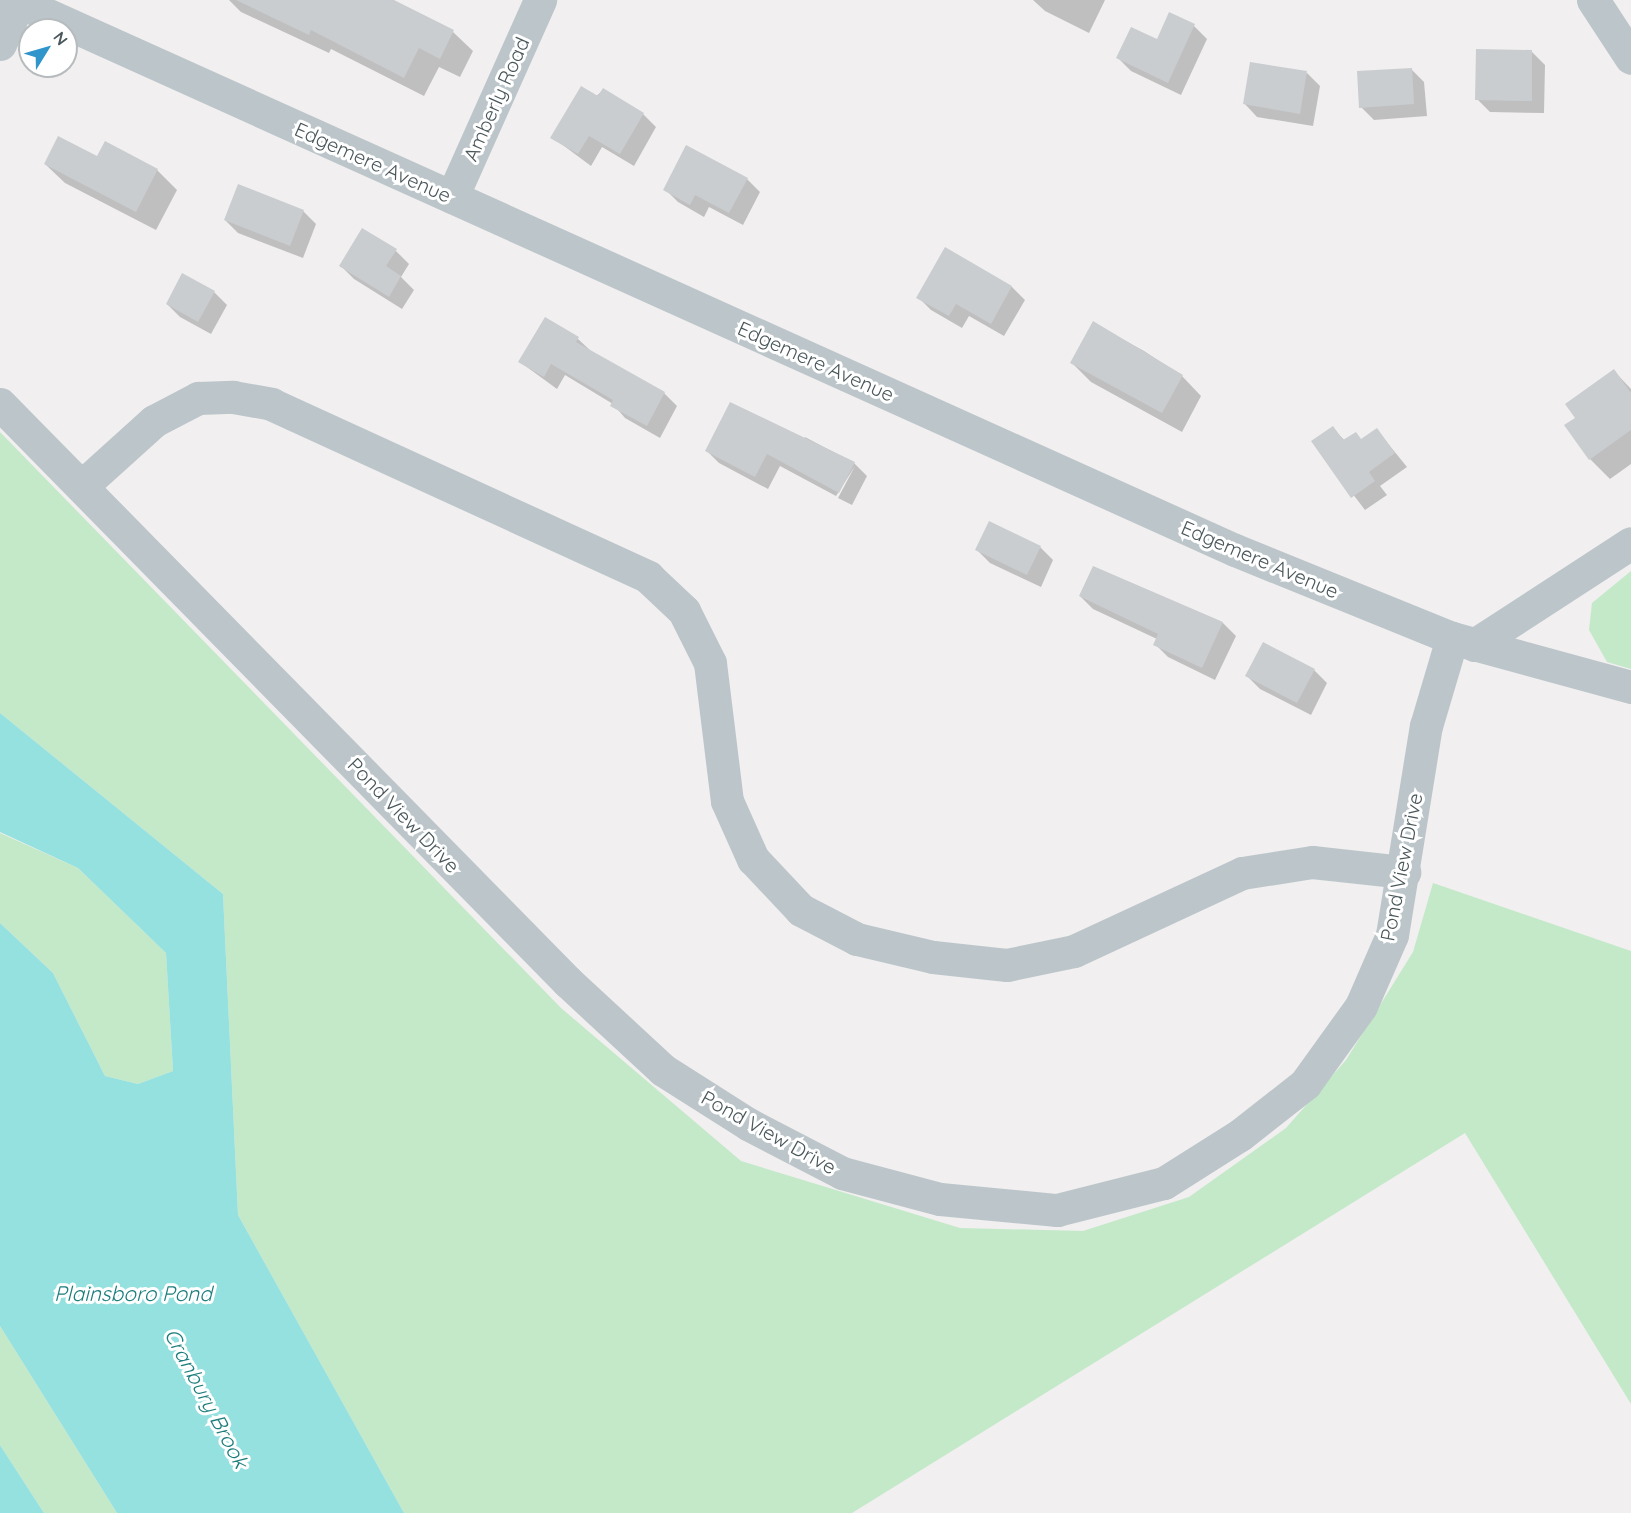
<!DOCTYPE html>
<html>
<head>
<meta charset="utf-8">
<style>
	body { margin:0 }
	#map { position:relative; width:1631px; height:1513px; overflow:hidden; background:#f1efef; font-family:Quicksand,sans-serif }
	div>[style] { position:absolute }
	.green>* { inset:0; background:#c3e9c9 }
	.water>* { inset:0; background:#95e1e0 }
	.shadow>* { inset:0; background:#0003 }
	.building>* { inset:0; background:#c9cdd0 }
	.minor>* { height:33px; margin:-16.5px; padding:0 16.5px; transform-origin:16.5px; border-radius:16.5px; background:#bcc6ca }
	span { translate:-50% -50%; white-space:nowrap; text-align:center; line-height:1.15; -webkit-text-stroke:6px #fff; paint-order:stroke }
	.street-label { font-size:20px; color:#49565a }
	.water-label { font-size:21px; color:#1b7d7c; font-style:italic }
	.north { position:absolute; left:18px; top:18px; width:60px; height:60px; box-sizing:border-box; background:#fff; border:2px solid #b6bbbd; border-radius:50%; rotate:53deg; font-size:16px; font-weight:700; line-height:24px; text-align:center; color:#49565a }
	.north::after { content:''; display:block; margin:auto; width:21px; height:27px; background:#2f95cb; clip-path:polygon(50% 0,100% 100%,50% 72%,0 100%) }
</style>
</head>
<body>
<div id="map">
	<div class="green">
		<i style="clip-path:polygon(0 432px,561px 1008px,741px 1161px,960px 1228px,1083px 1231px,1189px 1197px,1286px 1128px,1346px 1060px,1413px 952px,1433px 883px,1631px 951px,1631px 1404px,1465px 1133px,852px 1513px,404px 1513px,238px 1215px,223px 894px,0 713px)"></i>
		<i style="clip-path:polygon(1631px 571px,1631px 669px,1607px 662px,1589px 630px,1592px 603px)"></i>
		<i style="clip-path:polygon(0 833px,78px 868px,166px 953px,173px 1071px,138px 1084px,105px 1076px,53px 973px,0 923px)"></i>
		<i style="clip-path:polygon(0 1326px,117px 1513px,44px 1513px,0 1445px)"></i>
	</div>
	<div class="water">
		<i style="clip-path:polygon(0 713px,223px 894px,238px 1215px,404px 1513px,117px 1513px,0 1326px,0 923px,53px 973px,105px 1076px,138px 1084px,173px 1071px,166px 953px,78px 868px,0 832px)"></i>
		<i style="clip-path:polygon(0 1445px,44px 1513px,0 1513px)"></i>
	</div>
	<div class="shadow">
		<i style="clip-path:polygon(229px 0,391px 0,453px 32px,473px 51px,460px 77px,439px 67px,424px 96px,331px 49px,329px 53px,241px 12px)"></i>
		<i style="clip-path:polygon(1033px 0,1105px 0,1089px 33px,1045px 11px)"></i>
		<i style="clip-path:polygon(1194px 26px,1207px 39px,1181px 95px,1131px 71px,1118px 58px)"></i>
		<i style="clip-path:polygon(1532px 52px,1545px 65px,1544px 113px,1490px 112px,1477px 99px)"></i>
		<i style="clip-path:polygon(1411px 69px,1424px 82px,1427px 116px,1374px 120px,1361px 107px)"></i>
		<i style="clip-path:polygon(1307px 73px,1320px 86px,1313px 126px,1257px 117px,1244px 103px)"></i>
		<i style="clip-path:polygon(603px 90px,643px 114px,656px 127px,634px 166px,602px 147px,591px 166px,552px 137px)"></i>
		<i style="clip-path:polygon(98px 158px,157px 170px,177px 190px,156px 230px,65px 183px,45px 164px)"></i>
		<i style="clip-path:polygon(747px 179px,760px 192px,743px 225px,709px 207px,704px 217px,678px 202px,665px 189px)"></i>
		<i style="clip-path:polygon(303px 211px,316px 224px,303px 258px,238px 233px,225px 220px)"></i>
		<i style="clip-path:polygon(945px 249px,1012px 287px,1025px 300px,1004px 336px,969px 316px,962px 328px,931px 310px,918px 297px)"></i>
		<i style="clip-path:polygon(396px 251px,409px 264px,401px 277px,414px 290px,402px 309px,354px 279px,341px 266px)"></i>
		<i style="clip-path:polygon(214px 292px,227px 305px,211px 334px,180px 317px,167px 304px)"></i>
		<i style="clip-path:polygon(546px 319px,578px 339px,592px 352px,664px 393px,677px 406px,660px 438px,625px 418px,613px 404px,565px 375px,557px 389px,520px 362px)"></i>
		<i style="clip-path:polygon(1093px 323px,1144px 351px,1182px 376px,1201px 396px,1182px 432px,1091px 382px,1072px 363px)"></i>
		<i style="clip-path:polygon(1614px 371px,1631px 389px,1631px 464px,1610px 479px,1590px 459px,1577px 418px)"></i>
		<i style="clip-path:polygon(1333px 428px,1345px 441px,1362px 440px,1377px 430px,1407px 467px,1380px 486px,1387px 495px,1365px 510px,1313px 442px)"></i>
		<i style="clip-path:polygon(805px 437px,854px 463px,867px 476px,852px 505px,838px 498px,855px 466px,836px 496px,780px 466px,768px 489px,719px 463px,706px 450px,803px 442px)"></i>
		<i style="clip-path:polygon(1040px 547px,1053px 560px,1041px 587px,990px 563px,977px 550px)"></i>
		<i style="clip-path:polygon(1094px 567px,1223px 623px,1236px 636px,1215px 680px,1168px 657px,1155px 644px,1157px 639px,1093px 609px,1080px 596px)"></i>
		<i style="clip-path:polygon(1314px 670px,1327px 683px,1311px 715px,1260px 689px,1247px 676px)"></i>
	</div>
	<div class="building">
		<i style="clip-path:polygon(236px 0,394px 0,454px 30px,440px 59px,419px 48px,404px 78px,311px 30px,309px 35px)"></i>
		<i style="clip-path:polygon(1169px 12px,1195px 24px,1168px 83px,1116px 58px,1131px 27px,1157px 39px)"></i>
		<i style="clip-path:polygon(1476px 49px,1532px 50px,1532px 101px,1475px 100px)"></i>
		<i style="clip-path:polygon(1250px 62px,1307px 71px,1300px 114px,1243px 104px)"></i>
		<i style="clip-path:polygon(1412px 68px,1414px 104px,1359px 108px,1357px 71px)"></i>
		<i style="clip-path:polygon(581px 86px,598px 96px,603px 88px,644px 113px,620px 154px,589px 136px,578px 154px,550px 138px)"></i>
		<i style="clip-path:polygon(58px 136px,97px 156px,105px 141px,158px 169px,136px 212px,44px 164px)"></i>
		<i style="clip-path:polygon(686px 145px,748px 178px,729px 213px,695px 195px,690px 205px,663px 190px)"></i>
		<i style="clip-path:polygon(238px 184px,304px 210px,290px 246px,224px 220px)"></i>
		<i style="clip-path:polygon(362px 228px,397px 249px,386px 266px,401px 276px,389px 297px,339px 266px)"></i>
		<i style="clip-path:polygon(945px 247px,1012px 286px,991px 324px,956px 304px,949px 316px,916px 298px)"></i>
		<i style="clip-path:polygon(182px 273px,215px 291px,198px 322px,166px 304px)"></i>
		<i style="clip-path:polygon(545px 317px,579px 337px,576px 342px,665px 392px,647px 426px,610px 406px,613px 400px,551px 364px,544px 377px,518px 362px)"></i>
		<i style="clip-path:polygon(1093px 321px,1183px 375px,1162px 413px,1070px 363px)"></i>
		<i style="clip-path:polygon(1614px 369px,1631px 393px,1631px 430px,1589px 460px,1564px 425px,1575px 418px,1565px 404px)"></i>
		<i style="clip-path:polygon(730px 402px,855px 462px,839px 493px,767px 454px,755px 477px,705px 451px)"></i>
		<i style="clip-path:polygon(1333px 426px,1343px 440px,1356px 432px,1361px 439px,1377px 428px,1395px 453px,1369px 472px,1375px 481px,1351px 498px,1311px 441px)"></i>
		<i style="clip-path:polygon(989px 521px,1041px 546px,1027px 575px,975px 550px)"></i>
		<i style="clip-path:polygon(1093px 566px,1223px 622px,1202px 668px,1153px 645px,1158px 634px,1079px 596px)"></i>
		<i style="clip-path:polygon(1263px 642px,1315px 669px,1297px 703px,1245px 676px)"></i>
	</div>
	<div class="minor">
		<i style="left:15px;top:0;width:1338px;rotate:24.27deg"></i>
		<i style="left:1235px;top:550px;width:234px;rotate:22.1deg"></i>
		<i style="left:1452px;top:638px;width:186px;rotate:15.3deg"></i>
		<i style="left:1593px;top:0;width:69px;rotate:56.8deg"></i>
		<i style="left:0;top:44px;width:46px;rotate:-65.7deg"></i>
		<i style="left:452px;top:197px;width:216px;rotate:-65.9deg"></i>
		<i style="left:0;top:404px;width:810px;rotate:45.5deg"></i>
		<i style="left:568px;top:982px;width:129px;rotate:42.8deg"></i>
		<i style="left:663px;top:1070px;width:101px;rotate:32.4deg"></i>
		<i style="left:748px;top:1124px;width:106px;rotate:27.5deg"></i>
		<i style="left:842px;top:1173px;width:101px;rotate:14.9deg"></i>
		<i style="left:940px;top:1199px;width:118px;rotate:5.4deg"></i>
		<i style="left:1057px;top:1210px;width:110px;rotate:-14.2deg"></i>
		<i style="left:1164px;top:1183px;width:90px;rotate:-32.3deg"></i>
		<i style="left:1240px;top:1135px;width:83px;rotate:-38.1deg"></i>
		<i style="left:1305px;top:1084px;width:96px;rotate:-54.3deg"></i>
		<i style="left:1361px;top:1006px;width:77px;rotate:-66.4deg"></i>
		<i style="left:1392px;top:935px;width:212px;rotate:-80.8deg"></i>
		<i style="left:1426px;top:726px;width:92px;rotate:-73.5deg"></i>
		<i style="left:82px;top:486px;width:97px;rotate:-42.1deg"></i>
		<i style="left:154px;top:421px;width:50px;rotate:-27.6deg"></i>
		<i style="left:198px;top:398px;width:35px;rotate:-2deg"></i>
		<i style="left:233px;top:397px;width:39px;rotate:10deg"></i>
		<i style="left:271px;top:404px;width:415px;rotate:24.6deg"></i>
		<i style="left:648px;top:577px;width:50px;rotate:43.4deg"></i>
		<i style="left:684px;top:611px;width:58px;rotate:63.4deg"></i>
		<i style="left:710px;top:663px;width:139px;rotate:83deg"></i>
		<i style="left:727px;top:801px;width:64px;rotate:65.9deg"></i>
		<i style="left:753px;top:859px;width:70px;rotate:46.7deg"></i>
		<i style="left:801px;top:910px;width:63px;rotate:27.4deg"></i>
		<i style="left:857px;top:939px;width:78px;rotate:13.3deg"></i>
		<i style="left:933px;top:957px;width:74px;rotate:6.2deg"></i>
		<i style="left:1007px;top:965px;width:68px;rotate:-11.8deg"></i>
		<i style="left:1074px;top:951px;width:185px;rotate:-24.9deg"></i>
		<i style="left:1242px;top:873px;width:71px;rotate:-8.9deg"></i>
		<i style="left:1312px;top:862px;width:93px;rotate:6.2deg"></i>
		<i style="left:1474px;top:645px;width:187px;rotate:-33deg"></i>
	</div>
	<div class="street-label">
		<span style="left:496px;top:99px;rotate:-66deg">Amberly Road</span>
		<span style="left:373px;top:162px;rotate:24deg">Edgemere Avenue</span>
		<span style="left:816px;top:361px;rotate:24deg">Edgemere Avenue</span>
		<span style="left:1260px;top:559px;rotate:23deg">Edgemere Avenue</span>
		<span style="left:404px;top:815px;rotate:46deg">Pond View Drive</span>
		<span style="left:1401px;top:867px;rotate:-79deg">Pond View Drive</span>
		<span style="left:769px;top:1132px;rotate:29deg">Pond View Drive</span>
	</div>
	<div class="water-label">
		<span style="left:133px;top:1293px">Plainsboro Pond</span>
		<span style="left:207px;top:1398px;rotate:62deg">Cranbury Brook</span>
	</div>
	<div class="north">N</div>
</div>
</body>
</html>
